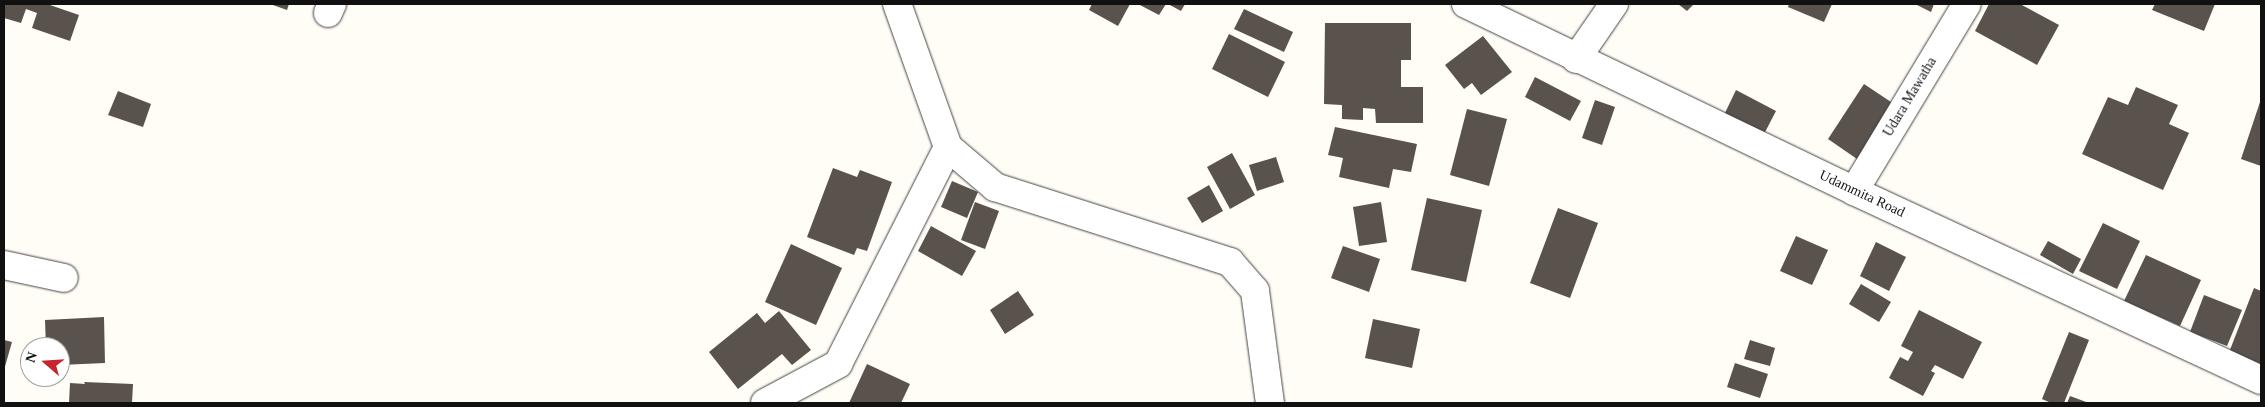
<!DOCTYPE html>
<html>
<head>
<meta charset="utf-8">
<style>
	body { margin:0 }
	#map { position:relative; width:2265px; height:407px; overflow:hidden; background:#fffdf5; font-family:Georgia,serif }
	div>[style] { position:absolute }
	.building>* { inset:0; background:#5a524d }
	.roads { filter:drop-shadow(0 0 1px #444) drop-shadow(0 0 1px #444) }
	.minor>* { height:28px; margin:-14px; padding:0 14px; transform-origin:14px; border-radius:14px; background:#fff }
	span { translate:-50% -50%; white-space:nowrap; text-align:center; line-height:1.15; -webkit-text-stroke:5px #fff; paint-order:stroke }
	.street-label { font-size:14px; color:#111 }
	.frame { position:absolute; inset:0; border:5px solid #111; pointer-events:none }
	.north { position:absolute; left:20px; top:337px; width:50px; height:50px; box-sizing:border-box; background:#fff; border:1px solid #a0a0a0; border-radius:50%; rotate:289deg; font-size:14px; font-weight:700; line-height:20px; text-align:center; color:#111 }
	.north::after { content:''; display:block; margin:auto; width:18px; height:22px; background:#c4262e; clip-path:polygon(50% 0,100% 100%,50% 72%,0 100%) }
</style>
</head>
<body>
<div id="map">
	<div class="building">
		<i style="clip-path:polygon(4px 4px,47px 4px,79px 15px,70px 41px,32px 28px,37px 13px,26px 9px,21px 23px,4px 18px)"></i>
		<i style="clip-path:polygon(270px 4px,289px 4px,287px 10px)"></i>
		<i style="clip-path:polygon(1092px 4px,1130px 4px,1118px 26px,1089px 10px)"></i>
		<i style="clip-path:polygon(1138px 4px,1166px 4px,1159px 15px)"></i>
		<i style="clip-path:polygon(1168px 4px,1185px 4px,1181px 11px)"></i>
		<i style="clip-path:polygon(1678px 4px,1694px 4px,1687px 11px)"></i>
		<i style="clip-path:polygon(1789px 4px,1832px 4px,1824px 22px,1788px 7px)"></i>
		<i style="clip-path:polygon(1915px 4px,1934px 4px,1931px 12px)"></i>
		<i style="clip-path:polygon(1989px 4px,2020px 4px,2059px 25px,2037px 65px,1975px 31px)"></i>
		<i style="clip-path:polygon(2155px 4px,2215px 4px,2204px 31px,2152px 10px)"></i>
		<i style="clip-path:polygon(1244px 9px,1293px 32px,1284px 52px,1234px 29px)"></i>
		<i style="clip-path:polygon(1325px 23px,1411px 23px,1411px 60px,1401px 60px,1401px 87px,1423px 87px,1423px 123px,1376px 123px,1375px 109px,1363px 108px,1363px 120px,1342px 119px,1342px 105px,1324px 104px)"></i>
		<i style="clip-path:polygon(1229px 34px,1285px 62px,1268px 97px,1212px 69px)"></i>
		<i style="clip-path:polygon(1483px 36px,1512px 72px,1481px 95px,1472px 83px,1464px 89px,1445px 65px)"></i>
		<i style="clip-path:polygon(1535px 77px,1581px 101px,1570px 121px,1525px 97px)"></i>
		<i style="clip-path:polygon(1864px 84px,1894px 104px,1857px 159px,1828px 139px)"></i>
		<i style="clip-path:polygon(2136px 87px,2178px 105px,2169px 124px,2189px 133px,2163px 190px,2082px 154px,2108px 97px,2128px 105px)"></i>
		<i style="clip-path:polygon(1736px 90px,1776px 111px,1763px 136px,1724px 115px)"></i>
		<i style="clip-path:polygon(118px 91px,151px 104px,143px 127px,108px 115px)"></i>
		<i style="clip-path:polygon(2261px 99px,2261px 166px,2241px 159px)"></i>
		<i style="clip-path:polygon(1595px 100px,1615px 107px,1602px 145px,1582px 138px)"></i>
		<i style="clip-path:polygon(1467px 109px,1507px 119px,1489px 186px,1450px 175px)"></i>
		<i style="clip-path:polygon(1335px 127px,1417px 144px,1411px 172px,1393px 169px,1389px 188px,1339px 177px,1343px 158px,1328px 155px)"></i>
		<i style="clip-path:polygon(1232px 153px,1255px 195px,1230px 209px,1207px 167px)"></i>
		<i style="clip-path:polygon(1276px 157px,1284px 182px,1257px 191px,1249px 165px)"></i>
		<i style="clip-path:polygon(833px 168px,857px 177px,860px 170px,892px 182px,867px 251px,857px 248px,854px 255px,807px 237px)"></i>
		<i style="clip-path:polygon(952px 181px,978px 192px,967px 218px,941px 207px)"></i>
		<i style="clip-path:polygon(1209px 185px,1223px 211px,1202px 223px,1187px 198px)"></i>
		<i style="clip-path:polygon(1427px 198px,1482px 210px,1466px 282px,1411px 270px)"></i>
		<i style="clip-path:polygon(975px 202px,999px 211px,985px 249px,961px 240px)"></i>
		<i style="clip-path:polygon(1381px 202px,1387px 242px,1359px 246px,1353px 207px)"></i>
		<i style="clip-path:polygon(1558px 208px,1598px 223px,1570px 298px,1530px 283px)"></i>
		<i style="clip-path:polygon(2103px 223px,2140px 241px,2117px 289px,2079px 271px)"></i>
		<i style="clip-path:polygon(931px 226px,976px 251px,962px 276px,918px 251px)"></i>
		<i style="clip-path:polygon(1796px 236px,1828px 250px,1812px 285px,1780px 271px)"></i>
		<i style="clip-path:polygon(2048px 241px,2081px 259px,2073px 274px,2040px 255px)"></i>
		<i style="clip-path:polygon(1876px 242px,1906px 257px,1889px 291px,1860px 276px)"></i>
		<i style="clip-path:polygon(791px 244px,842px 268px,816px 325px,765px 302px)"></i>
		<i style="clip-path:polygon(1343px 246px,1380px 259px,1369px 292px,1331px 278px)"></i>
		<i style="clip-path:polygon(2146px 255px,2201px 280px,2180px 326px,2124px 301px)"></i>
		<i style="clip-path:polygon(1861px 284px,1891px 302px,1879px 322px,1849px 304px)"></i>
		<i style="clip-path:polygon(2254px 288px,2261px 291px,2261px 368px,2228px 355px)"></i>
		<i style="clip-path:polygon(1018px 291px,1034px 315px,1005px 334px,990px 310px)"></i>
		<i style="clip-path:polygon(2204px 295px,2242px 310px,2227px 346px,2190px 332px)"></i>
		<i style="clip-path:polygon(1919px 310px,1982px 342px,1963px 379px,1935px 365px,1931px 371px,1935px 373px,1923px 396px,1889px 378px,1900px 357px,1908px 361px,1913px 352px,1901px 346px)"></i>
		<i style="clip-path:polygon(779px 311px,811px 350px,792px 365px,782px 354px,738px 389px,709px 352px,757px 313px,765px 323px)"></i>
		<i style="clip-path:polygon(104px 317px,105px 363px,60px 365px,60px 347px,46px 347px,45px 320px)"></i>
		<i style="clip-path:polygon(1373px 319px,1420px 329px,1412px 368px,1365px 358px)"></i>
		<i style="clip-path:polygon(2069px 332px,2089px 340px,2064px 403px,2051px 403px,2042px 399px)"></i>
		<i style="clip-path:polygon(4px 340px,12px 342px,4px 370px)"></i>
		<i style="clip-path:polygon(1750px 340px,1775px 348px,1770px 366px,1744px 359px)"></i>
		<i style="clip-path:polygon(1735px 363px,1768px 374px,1760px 398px,1727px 387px)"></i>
		<i style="clip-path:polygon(867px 364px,910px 384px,901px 403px,849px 403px)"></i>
		<i style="clip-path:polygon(84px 382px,133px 384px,132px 403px,69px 403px,70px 383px,85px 384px)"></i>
		<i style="clip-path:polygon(2070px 396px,2089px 403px,2067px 403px)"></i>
	</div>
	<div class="roads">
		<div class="minor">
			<i style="left:1466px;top:4px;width:431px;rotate:25.7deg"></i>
			<i style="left:1854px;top:191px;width:449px;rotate:24.9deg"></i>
			<i style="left:328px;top:13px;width:10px;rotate:-66deg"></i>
			<i style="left:1576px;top:59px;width:67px;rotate:-55.4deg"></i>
			<i style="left:948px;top:147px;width:62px;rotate:40.4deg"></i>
			<i style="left:995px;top:187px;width:247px;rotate:17.7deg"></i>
			<i style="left:1230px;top:262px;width:38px;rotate:49deg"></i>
			<i style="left:1255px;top:291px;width:113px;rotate:82.4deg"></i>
			<i style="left:1854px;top:191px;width:218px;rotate:-58.9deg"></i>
			<i style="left:4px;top:265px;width:61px;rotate:12.2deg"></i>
			<i style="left:765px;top:403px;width:83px;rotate:-28.1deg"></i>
			<i style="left:838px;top:364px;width:243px;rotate:-63.1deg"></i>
			<i style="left:948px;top:147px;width:152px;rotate:-109.6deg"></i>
		</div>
	</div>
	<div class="street-label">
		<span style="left:1910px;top:97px;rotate:-59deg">Udara Mawatha</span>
		<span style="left:1862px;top:194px;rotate:25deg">Udammita Road</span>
	</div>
	<div class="frame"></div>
	<div class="north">N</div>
</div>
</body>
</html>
